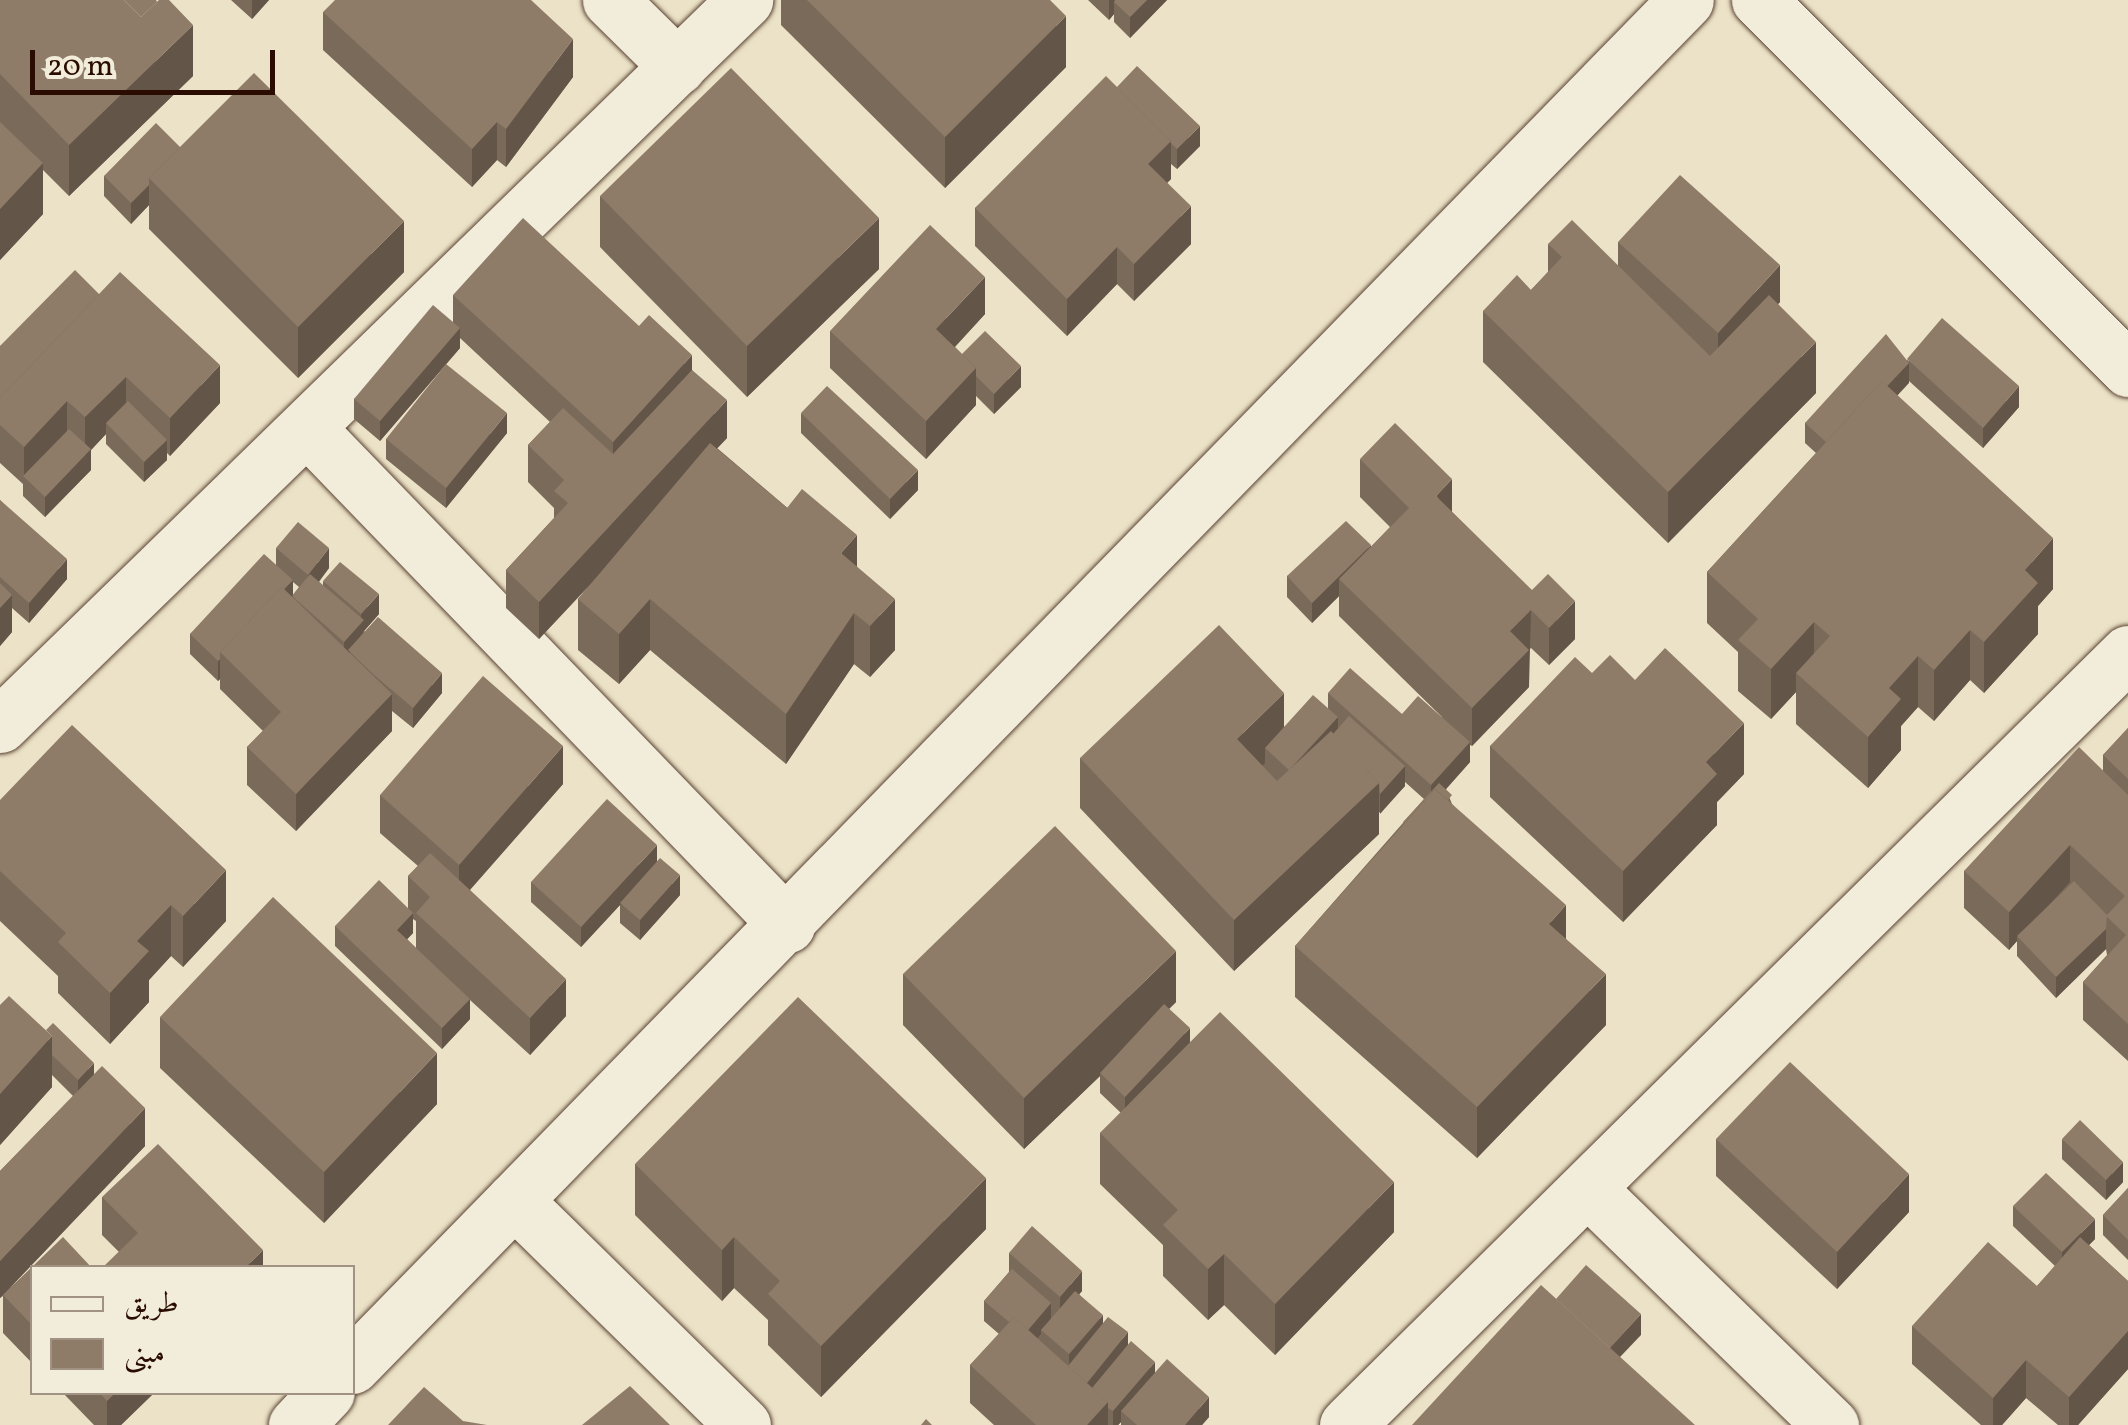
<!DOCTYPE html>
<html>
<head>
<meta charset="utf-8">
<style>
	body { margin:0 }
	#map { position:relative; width:2128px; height:1425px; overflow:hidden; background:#ebe2c7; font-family:Vollkorn,Amiri,serif }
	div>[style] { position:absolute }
	.roads { filter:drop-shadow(0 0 2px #5a4232) drop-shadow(0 0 2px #5a4232) }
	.minor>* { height:55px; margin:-27.5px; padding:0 27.5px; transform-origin:27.5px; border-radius:27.5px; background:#f2ecdb }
	.wall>* { inset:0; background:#7a6a59 }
	.shaded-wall>* { inset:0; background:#635649 }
	.building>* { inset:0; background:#8e7b68 }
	span { translate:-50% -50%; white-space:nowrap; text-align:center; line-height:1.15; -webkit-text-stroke:10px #f2ecdb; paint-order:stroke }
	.legend { position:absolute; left:30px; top:1265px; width:325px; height:130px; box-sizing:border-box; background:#f2ecdb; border:2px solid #a29284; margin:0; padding:12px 18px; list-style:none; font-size:30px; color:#2a0c01 }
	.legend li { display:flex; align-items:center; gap:20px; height:50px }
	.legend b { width:50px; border:2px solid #a29284 }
	.scale { position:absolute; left:30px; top:50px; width:245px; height:45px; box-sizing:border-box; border:5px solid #2a0c01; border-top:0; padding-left:12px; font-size:30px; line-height:35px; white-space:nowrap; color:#2a0c01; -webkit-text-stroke:8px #f2ecdb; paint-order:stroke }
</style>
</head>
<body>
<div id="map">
	<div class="roads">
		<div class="minor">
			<i style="left:610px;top:0;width:95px;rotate:44.6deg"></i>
			<i style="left:1759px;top:0;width:522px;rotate:45deg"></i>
			<i style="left:310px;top:431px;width:687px;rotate:46deg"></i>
			<i style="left:0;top:725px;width:1040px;rotate:-44.22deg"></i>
			<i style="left:1588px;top:1189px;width:339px;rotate:44.2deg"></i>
			<i style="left:514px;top:1200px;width:321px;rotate:44.5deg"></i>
			<i style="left:352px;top:1366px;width:1909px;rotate:-45.68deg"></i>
			<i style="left:296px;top:1425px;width:45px;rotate:-46.8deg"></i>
			<i style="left:1347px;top:1425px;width:1098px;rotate:-44.67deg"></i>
		</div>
	</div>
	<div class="wall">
		<i style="clip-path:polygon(0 0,193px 76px,69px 196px,43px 170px,43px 214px,0 260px)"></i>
		<i style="clip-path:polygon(231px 0,269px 0,252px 19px)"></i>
		<i style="clip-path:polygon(781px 0,1050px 0,1066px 67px,945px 188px,781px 25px)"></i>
		<i style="clip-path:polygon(1088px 0,1167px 0,1130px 38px,1114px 22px,1114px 14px,1109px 20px)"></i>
		<i style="clip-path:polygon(323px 12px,573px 77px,506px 167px,497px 160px,472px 187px,323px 50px)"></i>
		<i style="clip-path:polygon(1117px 87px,1200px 146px,1177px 169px,1171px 164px,1171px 179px,1167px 183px,1191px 244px,1134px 301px,1117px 284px,1067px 336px,975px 246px,975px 208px)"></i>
		<i style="clip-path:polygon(180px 147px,404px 272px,298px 378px,149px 229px,149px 205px,131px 224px,104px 196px,104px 176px)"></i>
		<i style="clip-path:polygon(600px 196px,879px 269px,747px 397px,600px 247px)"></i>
		<i style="clip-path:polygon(1618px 242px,1780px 302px,1778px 304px,1816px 393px,1668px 543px,1483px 362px,1483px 311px,1531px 290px,1548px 272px,1548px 244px,1618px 266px)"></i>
		<i style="clip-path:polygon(99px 294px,220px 403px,170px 456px,167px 453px,167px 460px,144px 482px,106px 444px,106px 434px,91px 450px,91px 470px,45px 517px,23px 496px,23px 484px,0 463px,0 346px)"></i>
		<i style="clip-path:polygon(453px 295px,639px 326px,692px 370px,727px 438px,717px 448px,857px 567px,895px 650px,870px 677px,854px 664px,786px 764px,650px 650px,619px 684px,578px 650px,578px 599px,588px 587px,539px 639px,506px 608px,506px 570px,554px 518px,554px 508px,528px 482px,528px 445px,550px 422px,460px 338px,460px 348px,380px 441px,354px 419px,354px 399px,453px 322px)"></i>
		<i style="clip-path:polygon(985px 314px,955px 347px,962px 354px,1021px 387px,994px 414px,976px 396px,976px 405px,926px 459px,830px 368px,830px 331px)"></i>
		<i style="clip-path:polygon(1907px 360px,2019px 407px,1983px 448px,1909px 381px,1897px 395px,2053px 589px,2038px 606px,2038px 634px,1984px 693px,1970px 680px,1934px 721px,1918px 707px,1901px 726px,1901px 750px,1868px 788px,1796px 724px,1796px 692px,1771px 719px,1738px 691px,1738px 652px,1707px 623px,1707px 572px,1816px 453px,1805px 443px,1805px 423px)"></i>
		<i style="clip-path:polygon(801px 413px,918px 490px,890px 519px,801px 433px)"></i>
		<i style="clip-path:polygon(507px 433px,446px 508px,386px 459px,386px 439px)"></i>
		<i style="clip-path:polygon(1360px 459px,1452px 512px,1575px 639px,1549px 665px,1531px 648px,1529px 650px,1529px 687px,1472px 746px,1470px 745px,1470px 762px,1446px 789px,1452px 804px,1566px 939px,1606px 1025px,1477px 1158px,1295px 997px,1295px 946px,1424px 799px,1405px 782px,1405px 786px,1379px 813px,1379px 834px,1234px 971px,1080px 808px,1080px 758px,1284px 727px,1328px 709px,1328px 693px,1402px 714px,1442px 717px,1339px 616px,1339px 596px,1312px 623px,1287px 597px,1287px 576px,1371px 547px,1390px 527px,1360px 497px)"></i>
		<i style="clip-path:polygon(0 500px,67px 579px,29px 623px,12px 608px,12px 632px,0 646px)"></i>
		<i style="clip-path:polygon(evenodd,276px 548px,329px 568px,319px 582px,323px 586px,323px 581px,379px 614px,364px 631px,442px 693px,413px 728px,392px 711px,392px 731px,296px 831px,247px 785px,247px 747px,263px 731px,220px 689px,220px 679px,218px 681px,190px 654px,190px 634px,276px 565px,276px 548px,293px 582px,299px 587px,293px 595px,293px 582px)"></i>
		<i style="clip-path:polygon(1592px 673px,1744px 774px,1717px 802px,1717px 825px,1623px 922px,1490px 797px,1490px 746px)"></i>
		<i style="clip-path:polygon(2128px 728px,2128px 1061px,2083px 1020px,2083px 982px,2107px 955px,2106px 949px,2056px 998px,2017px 956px,2017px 941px,2009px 950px,1964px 908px,1964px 871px,2103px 770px,2103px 755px)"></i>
		<i style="clip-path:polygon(evenodd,563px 784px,470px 890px,566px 1016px,530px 1055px,470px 1000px,470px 1019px,442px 1049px,335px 946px,335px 926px,408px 908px,408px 876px,418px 866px,380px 833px,380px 795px,563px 784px,413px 919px,416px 921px,416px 948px,407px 939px,413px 933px,413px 919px)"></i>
		<i style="clip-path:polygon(0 800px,226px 921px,183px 967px,171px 956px,149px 980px,149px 1002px,110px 1044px,58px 993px,58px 976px,0 921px)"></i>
		<i style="clip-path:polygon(657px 862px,680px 895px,640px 940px,620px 923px,620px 905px,581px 947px,531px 902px,531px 882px)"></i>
		<i style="clip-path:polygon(903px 974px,1176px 1002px,1169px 1009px,1190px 1042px,1394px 1232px,1275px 1355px,1224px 1305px,1208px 1320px,1163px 1276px,1163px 1245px,1100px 1184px,1100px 1133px,1121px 1113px,1100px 1093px,1100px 1076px,1024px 1149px,903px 1025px)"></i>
		<i style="clip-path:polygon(0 1005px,94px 1074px,145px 1146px,10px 1288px,32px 1268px,32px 1363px,3px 1333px,3px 1296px,0 1298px,0 1171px,73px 1096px,52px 1075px,52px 1087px,0 1145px)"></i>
		<i style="clip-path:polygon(160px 1017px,437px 1104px,324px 1223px,160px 1068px)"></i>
		<i style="clip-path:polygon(1716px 1139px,1909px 1212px,1837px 1289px,1716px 1176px)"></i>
		<i style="clip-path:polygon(2062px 1139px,2123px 1182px,2106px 1200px,2062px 1159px)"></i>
		<i style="clip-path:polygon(635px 1164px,986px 1229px,821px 1397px,768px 1345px,768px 1320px,734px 1288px,722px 1301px,635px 1215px)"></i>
		<i style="clip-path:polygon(2128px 1188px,2128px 1260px,2103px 1235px,2103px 1215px)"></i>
		<i style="clip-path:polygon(102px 1197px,263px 1268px,119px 1252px,102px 1235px)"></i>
		<i style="clip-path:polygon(2013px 1206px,2095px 1239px,2089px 1245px,2128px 1281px,2128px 1369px,2078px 1425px,2058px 1425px,2026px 1398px,2002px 1425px,1981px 1425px,1912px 1364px,1912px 1326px,2037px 1286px,2055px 1266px,2013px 1226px)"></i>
		<i style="clip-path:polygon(1009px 1253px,1082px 1291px,1079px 1294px,1103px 1323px,1128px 1345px,1155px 1373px,1209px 1417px,1202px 1425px,1121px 1425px,1121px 1422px,1118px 1425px,994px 1425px,970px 1403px,970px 1365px,999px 1334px,984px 1321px,984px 1301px,1009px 1272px)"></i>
		<i style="clip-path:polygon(62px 1392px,155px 1392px,121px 1425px,94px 1425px)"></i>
	</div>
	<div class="shaded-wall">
		<i style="clip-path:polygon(252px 0,269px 0,252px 19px)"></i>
		<i style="clip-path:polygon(1109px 0,1128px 0,1114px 2px,1114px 14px,1109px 20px)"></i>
		<i style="clip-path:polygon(1147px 0,1167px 0,1130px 38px,1130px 17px)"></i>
		<i style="clip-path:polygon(1066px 16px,1066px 67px,945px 188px,945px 137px)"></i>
		<i style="clip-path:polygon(193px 25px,193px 76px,69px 196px,69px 145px)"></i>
		<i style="clip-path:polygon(573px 39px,573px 77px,506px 167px,506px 129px)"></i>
		<i style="clip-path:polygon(497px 122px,497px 160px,472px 187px,472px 149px)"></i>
		<i style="clip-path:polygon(1200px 126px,1200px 146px,1177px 169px,1177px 149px)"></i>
		<i style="clip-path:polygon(1171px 141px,1171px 179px,1148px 202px,1148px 164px)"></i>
		<i style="clip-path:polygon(43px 163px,43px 214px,0 260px,0 209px)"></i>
		<i style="clip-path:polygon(149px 185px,149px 205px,131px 224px,131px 203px)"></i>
		<i style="clip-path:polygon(1191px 206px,1191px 244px,1134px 301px,1134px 264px)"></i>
		<i style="clip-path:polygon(879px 218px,879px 269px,747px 397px,747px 346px)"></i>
		<i style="clip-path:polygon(404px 221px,404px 272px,298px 378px,298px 327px)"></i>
		<i style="clip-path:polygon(1117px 247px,1117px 284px,1067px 336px,1067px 299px)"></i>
		<i style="clip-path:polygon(1780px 265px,1780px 302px,1718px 371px,1718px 333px)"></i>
		<i style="clip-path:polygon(985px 277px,985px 314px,936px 367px,936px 329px)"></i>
		<i style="clip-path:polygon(460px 328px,460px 348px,380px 441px,380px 421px)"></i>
		<i style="clip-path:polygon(1816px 342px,1816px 393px,1668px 543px,1668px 492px)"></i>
		<i style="clip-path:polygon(692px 355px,692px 393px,613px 479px,613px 442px)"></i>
		<i style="clip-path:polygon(1909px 363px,1909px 383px,1831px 467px,1831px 447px)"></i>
		<i style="clip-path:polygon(220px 365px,220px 403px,170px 456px,170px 418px)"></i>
		<i style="clip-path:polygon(1021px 366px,1021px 387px,994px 414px,994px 394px)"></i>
		<i style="clip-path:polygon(976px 368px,976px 405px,926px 459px,926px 421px)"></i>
		<i style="clip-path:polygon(126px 377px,126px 414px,106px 423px,106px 434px,91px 450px,91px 470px,45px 517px,45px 497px,85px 455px,85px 417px)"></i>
		<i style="clip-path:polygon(2019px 386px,2019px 407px,1983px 448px,1983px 428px)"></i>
		<i style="clip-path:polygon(727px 400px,727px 438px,539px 639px,539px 602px)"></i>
		<i style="clip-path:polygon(67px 401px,67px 439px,24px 477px,24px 447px)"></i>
		<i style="clip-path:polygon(507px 413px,507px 433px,446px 508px,446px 488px)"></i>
		<i style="clip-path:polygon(167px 440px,167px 460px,144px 482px,144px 462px)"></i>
		<i style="clip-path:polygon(918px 470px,918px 490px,890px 519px,890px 499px)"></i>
		<i style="clip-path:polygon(1452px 479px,1452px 517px,1436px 496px)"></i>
		<i style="clip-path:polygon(857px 535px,857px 586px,841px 553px)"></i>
		<i style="clip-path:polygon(2053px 538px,2053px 589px,2038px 606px,2038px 634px,1984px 693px,1984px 642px,2025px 570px)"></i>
		<i style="clip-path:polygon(1371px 545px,1371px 565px,1339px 579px,1339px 596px,1312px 623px,1312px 603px)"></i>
		<i style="clip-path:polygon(329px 548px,329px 568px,308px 595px,308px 575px)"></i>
		<i style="clip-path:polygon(67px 559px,67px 579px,29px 623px,29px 603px)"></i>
		<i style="clip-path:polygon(293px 580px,293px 599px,223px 655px)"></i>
		<i style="clip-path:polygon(379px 594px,379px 614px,364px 631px,344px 662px,344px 642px,361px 622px,361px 614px)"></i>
		<i style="clip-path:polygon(12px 595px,12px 632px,0 646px,0 608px)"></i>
		<i style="clip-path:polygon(650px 599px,650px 650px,619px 684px,619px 634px)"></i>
		<i style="clip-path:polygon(895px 599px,895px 650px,870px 677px,870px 626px)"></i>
		<i style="clip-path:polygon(1575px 601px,1575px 639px,1549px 665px,1549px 628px)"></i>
		<i style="clip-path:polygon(1531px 610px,1529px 687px,1472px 746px,1472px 708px,1510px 631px)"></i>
		<i style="clip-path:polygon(854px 613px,854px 664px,786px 764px,786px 714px)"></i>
		<i style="clip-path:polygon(1814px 622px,1814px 672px,1796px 673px,1796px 692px,1771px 719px,1771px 669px)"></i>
		<i style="clip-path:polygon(1970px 630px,1970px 680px,1934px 721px,1934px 670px)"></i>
		<i style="clip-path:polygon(1918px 656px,1918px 707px,1901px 726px,1901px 750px,1868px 788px,1868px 737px,1889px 688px)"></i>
		<i style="clip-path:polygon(220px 659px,220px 679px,218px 681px,218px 661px)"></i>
		<i style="clip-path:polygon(442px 673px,442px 693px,413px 728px,413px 708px)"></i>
		<i style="clip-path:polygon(1284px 693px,1284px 744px,1265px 748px,1265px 763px,1237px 790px,1237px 739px)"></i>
		<i style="clip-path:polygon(392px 694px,392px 731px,296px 831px,296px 794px)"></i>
		<i style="clip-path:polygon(1338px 717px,1338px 738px,1289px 771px)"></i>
		<i style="clip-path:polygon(1744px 723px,1744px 774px,1717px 802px,1717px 825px,1623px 922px,1623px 871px,1706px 762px)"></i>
		<i style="clip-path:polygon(1470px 742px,1470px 762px,1431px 806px,1431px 785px)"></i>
		<i style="clip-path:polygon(563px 746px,563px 784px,459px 902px,459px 865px)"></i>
		<i style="clip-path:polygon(1405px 766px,1405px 786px,1380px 814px,1380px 794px)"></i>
		<i style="clip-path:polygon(1379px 783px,1379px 834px,1234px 971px,1234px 920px)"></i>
		<i style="clip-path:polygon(657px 845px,657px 865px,581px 947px,581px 927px)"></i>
		<i style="clip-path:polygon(2070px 845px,2070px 882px,2019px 938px,2017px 936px,2017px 941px,2009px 950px,2009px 912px)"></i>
		<i style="clip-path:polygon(226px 870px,226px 921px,183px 967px,183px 916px)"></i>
		<i style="clip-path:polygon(680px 875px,680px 895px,640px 940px,640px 920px)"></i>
		<i style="clip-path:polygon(171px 905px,171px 956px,149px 980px,149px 1002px,110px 1044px,110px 993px,137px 941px)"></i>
		<i style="clip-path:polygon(1566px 905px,1566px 956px,1549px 924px)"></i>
		<i style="clip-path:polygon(413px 913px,413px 933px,397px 950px,397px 930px)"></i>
		<i style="clip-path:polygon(2106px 929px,2106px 949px,2056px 998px,2056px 977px)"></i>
		<i style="clip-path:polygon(1176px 951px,1176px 1002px,1102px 1074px,1100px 1073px,1100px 1076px,1024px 1149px,1024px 1098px)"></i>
		<i style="clip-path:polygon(1606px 974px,1606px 1025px,1477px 1158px,1477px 1107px)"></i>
		<i style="clip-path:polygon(566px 979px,566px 1016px,530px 1055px,530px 1018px)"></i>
		<i style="clip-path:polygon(470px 999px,470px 1019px,442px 1049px,442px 1028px)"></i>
		<i style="clip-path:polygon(1190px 1028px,1190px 1048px,1125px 1117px,1125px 1097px)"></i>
		<i style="clip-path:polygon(52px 1036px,52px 1087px,0 1145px,0 1094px)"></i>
		<i style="clip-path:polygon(437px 1053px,437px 1104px,324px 1223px,324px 1172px)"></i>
		<i style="clip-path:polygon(94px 1063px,94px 1083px,78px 1100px,78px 1080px)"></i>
		<i style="clip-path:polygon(145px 1108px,145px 1146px,0 1298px,0 1261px)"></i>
		<i style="clip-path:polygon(2123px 1162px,2123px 1182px,2106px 1200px,2106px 1180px)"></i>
		<i style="clip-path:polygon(1909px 1174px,1909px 1212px,1837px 1289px,1837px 1252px)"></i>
		<i style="clip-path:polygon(986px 1178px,986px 1229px,821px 1397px,821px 1346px)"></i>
		<i style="clip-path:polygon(1394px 1182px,1394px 1232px,1275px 1355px,1275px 1304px)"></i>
		<i style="clip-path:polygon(2095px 1219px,2095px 1239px,2062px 1272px,2062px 1252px)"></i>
		<i style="clip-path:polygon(734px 1237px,734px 1288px,722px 1301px,722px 1250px)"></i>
		<i style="clip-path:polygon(263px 1250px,263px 1268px,245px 1268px)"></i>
		<i style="clip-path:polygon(1224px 1254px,1224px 1305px,1208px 1320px,1208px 1269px)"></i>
		<i style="clip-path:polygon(1082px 1271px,1082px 1291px,1060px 1317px,1060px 1297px)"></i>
		<i style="clip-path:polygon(1051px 1303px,1051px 1323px,1041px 1330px,1041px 1334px,1024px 1355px,1024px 1335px)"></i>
		<i style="clip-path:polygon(1641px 1314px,1641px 1335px,1601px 1377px,1601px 1357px)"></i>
		<i style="clip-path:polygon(1103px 1315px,1103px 1335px,1069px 1369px,1069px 1354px)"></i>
		<i style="clip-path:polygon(2128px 1331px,2128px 1369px,2078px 1425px,2069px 1425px,2069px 1397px)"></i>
		<i style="clip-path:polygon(1128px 1332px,1128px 1352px,1093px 1396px,1086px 1384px)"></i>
		<i style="clip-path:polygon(2026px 1360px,2026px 1398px,2002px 1425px,1993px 1425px,1993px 1398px)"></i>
		<i style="clip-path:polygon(1155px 1362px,1155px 1382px,1121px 1411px,1121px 1422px,1118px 1425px,1113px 1425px,1113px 1411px)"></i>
		<i style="clip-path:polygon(116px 1392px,155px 1392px,121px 1425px,107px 1425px,107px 1401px)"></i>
		<i style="clip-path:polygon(1209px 1397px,1209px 1417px,1202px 1425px,1185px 1425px)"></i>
		<i style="clip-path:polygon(1108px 1402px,1108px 1425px,1087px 1425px)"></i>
	</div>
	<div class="building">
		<i style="clip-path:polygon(0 0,124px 0,141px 17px,159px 0,169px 0,193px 25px,69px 145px,0 74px)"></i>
		<i style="clip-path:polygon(124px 0,156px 0,157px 2px,141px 17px)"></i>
		<i style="clip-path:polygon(335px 0,531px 0,573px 39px,506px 129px,497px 122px,472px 149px,323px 12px)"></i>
		<i style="clip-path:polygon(807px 0,1050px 0,1066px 16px,945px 137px)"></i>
		<i style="clip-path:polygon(1115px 0,1147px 0,1130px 17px,1114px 2px)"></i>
		<i style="clip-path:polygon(1137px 66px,1200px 126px,1177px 149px,1170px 142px,1171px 141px,1117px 87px)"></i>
		<i style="clip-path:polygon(731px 68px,879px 218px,747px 346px,600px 196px)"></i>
		<i style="clip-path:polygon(254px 73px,404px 221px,298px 327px,149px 178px)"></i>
		<i style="clip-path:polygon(1106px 76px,1171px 141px,1148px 164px,1191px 206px,1134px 264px,1117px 247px,1067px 299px,975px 208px)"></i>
		<i style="clip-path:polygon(0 122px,43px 163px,0 209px)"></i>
		<i style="clip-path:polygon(156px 123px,180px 147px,149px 178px,149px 185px,131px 203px,104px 176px)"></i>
		<i style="clip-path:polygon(1680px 175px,1780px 265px,1718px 333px,1618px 242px)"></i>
		<i style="clip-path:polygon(523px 218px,639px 326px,649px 315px,692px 355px,613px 442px,453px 295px)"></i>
		<i style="clip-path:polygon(1572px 220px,1710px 356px,1769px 295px,1816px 342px,1668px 492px,1483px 311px,1517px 275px,1531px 290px,1562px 257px,1548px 244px)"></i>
		<i style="clip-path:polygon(930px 225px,985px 277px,936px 329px,976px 368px,926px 421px,830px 331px)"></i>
		<i style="clip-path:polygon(75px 270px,99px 294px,0 398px,0 346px)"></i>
		<i style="clip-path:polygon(120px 272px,220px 365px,170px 418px,126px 377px,85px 417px,67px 401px,24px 447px,0 425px,0 398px)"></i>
		<i style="clip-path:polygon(433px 305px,460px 328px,380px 421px,354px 399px)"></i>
		<i style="clip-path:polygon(1942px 318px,2019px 386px,1983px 428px,1907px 359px)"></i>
		<i style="clip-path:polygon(985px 331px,1021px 366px,994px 394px,976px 376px,976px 368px,962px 354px)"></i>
		<i style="clip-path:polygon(1886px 334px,1909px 363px,1887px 386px,1882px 381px,1826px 442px,1805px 423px)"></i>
		<i style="clip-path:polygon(446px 364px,507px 413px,446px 488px,386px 439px)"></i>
		<i style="clip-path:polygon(692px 370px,727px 400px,539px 602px,506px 570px,568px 503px,554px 491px,564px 480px,528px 445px,563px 408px,613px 454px)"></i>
		<i style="clip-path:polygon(1882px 381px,2053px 538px,2025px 570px,2038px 583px,1984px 642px,1970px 630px,1934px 670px,1918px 656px,1889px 688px,1901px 699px,1868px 737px,1796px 673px,1830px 636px,1814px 622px,1771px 669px,1738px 640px,1758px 619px,1707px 572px)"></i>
		<i style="clip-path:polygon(827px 386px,918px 470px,890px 499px,801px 413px)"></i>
		<i style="clip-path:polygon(128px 401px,167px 440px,144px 462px,106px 423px)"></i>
		<i style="clip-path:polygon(1395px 423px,1452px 479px,1436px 496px,1532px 590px,1548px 574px,1575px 601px,1549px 628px,1531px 610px,1510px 631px,1529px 650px,1472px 708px,1339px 579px,1409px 508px,1360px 459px)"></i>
		<i style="clip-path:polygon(69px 429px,91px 449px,45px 497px,23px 476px)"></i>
		<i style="clip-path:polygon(710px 443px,787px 508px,802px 489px,857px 535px,841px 553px,895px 599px,870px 626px,854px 613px,786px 714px,650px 599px,619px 634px,578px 599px)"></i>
		<i style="clip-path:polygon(0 500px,67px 559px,29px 603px,0 577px)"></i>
		<i style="clip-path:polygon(1346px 521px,1371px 545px,1312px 603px,1287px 576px)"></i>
		<i style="clip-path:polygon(298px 522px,329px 548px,308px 575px,276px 548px)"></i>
		<i style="clip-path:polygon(264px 554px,293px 580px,284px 589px,282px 587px,220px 652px,220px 659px,218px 661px,190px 634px)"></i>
		<i style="clip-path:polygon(340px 562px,379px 594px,361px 614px,323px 581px)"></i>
		<i style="clip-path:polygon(310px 574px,364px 620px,344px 642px,292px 596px)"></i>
		<i style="clip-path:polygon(0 583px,12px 595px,0 608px)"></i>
		<i style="clip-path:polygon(282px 587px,392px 694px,296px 794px,247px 747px,281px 712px,220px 652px)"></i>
		<i style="clip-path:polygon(378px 617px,442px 673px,413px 708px,374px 675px,348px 650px)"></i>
		<i style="clip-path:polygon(1219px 625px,1284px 693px,1237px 739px,1277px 781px,1331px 731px,1379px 783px,1234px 920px,1080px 758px)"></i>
		<i style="clip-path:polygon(1665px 648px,1744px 723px,1706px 762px,1717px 774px,1623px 871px,1490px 746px,1575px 657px,1592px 673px,1610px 655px,1635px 680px)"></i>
		<i style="clip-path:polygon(1350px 668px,1402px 714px,1418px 696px,1470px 742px,1431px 785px,1328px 693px)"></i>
		<i style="clip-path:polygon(483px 676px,563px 746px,459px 865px,380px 795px)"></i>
		<i style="clip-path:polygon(1313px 695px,1338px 717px,1289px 770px,1265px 748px)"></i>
		<i style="clip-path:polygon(1349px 716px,1405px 766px,1380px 794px,1379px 783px,1333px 734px)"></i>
		<i style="clip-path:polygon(72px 725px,226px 870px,183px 916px,171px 905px,137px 941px,149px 951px,110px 993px,58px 942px,66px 933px,0 871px,0 800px)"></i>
		<i style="clip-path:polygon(2128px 728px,2128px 779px,2103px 755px)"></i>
		<i style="clip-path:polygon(2079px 747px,2128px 795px,2128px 1024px,2083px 982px,2126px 935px,2106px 916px,2125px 896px,2070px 845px,2009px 912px,1964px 871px)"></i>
		<i style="clip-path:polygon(1439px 783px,1452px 795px,1448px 800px,1435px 789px,1404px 823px,1403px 822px)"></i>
		<i style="clip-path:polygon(1435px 789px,1566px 905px,1549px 924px,1606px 974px,1477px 1107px,1295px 946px)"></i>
		<i style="clip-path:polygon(607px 799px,657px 845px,581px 927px,531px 882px)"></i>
		<i style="clip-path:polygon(1055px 826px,1176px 951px,1024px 1098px,903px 974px)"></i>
		<i style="clip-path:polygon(430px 853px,566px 979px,530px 1018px,416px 913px,430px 897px,408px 876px)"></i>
		<i style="clip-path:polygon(660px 858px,680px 875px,640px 920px,620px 903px)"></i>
		<i style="clip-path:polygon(379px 880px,413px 913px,397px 930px,470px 999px,442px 1028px,335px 926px)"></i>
		<i style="clip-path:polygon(2074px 881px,2107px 915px,2106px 929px,2056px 977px,2017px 936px)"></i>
		<i style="clip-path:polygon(273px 897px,437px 1053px,324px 1172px,160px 1017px)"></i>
		<i style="clip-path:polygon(9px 996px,52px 1036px,0 1094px,0 1005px)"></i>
		<i style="clip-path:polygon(798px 997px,986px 1178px,821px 1346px,768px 1294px,780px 1281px,734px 1237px,722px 1250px,635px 1164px)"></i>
		<i style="clip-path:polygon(1164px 1004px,1190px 1028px,1125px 1097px,1100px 1073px)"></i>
		<i style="clip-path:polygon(1220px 1012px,1394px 1182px,1275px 1304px,1224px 1254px,1208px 1269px,1163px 1225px,1178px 1210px,1100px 1133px)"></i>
		<i style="clip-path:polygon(53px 1023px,94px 1063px,78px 1080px,52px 1055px,52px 1036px,46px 1030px)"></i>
		<i style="clip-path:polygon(1790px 1062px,1909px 1174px,1837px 1252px,1716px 1139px)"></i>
		<i style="clip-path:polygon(102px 1066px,145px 1108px,0 1261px,0 1171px)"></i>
		<i style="clip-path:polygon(2080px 1120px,2123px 1162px,2106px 1180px,2062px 1139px)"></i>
		<i style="clip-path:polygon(158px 1144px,263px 1250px,245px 1268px,102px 1268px,138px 1233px,102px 1197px)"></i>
		<i style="clip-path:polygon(2046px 1173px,2095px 1219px,2062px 1252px,2013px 1206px)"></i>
		<i style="clip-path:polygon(2128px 1188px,2128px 1240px,2103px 1215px)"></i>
		<i style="clip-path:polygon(1032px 1226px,1082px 1271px,1060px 1297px,1009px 1253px)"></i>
		<i style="clip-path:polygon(63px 1237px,92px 1268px,32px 1268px,32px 1325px,3px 1295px)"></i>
		<i style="clip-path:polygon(2080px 1237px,2128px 1281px,2128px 1331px,2069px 1397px,2026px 1360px,1993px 1398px,1912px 1326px,1988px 1242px,2037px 1286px)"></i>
		<i style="clip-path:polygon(1586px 1265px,1641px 1314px,1610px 1348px,1556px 1299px)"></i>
		<i style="clip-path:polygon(1012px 1269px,1051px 1303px,1028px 1330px,1014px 1317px,1009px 1322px,984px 1301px)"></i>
		<i style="clip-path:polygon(1541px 1285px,1695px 1425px,1412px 1425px)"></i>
		<i style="clip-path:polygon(1075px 1291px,1103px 1315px,1069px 1354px,1041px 1330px)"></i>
		<i style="clip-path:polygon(1014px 1317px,1108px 1402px,1087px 1425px,1036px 1425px,970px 1365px)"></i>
		<i style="clip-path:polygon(1108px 1317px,1128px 1332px,1087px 1383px,1068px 1366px)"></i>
		<i style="clip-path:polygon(1131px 1341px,1155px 1362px,1113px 1411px,1108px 1408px,1108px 1402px,1092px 1388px)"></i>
		<i style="clip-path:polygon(1167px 1359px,1209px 1397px,1185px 1425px,1137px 1425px,1121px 1411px)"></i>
		<i style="clip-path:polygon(630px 1386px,670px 1425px,581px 1425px,582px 1425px)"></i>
		<i style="clip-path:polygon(424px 1387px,463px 1421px,487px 1425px,388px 1425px)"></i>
		<i style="clip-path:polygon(99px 1392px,116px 1392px,107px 1401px)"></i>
		<i style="clip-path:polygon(926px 1419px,932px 1425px,921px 1425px)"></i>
	</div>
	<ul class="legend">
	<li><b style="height:12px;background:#f2ecdb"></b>طريق</li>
	<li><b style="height:28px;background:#8e7b68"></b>مبنى</li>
	</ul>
	<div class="scale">20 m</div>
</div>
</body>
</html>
